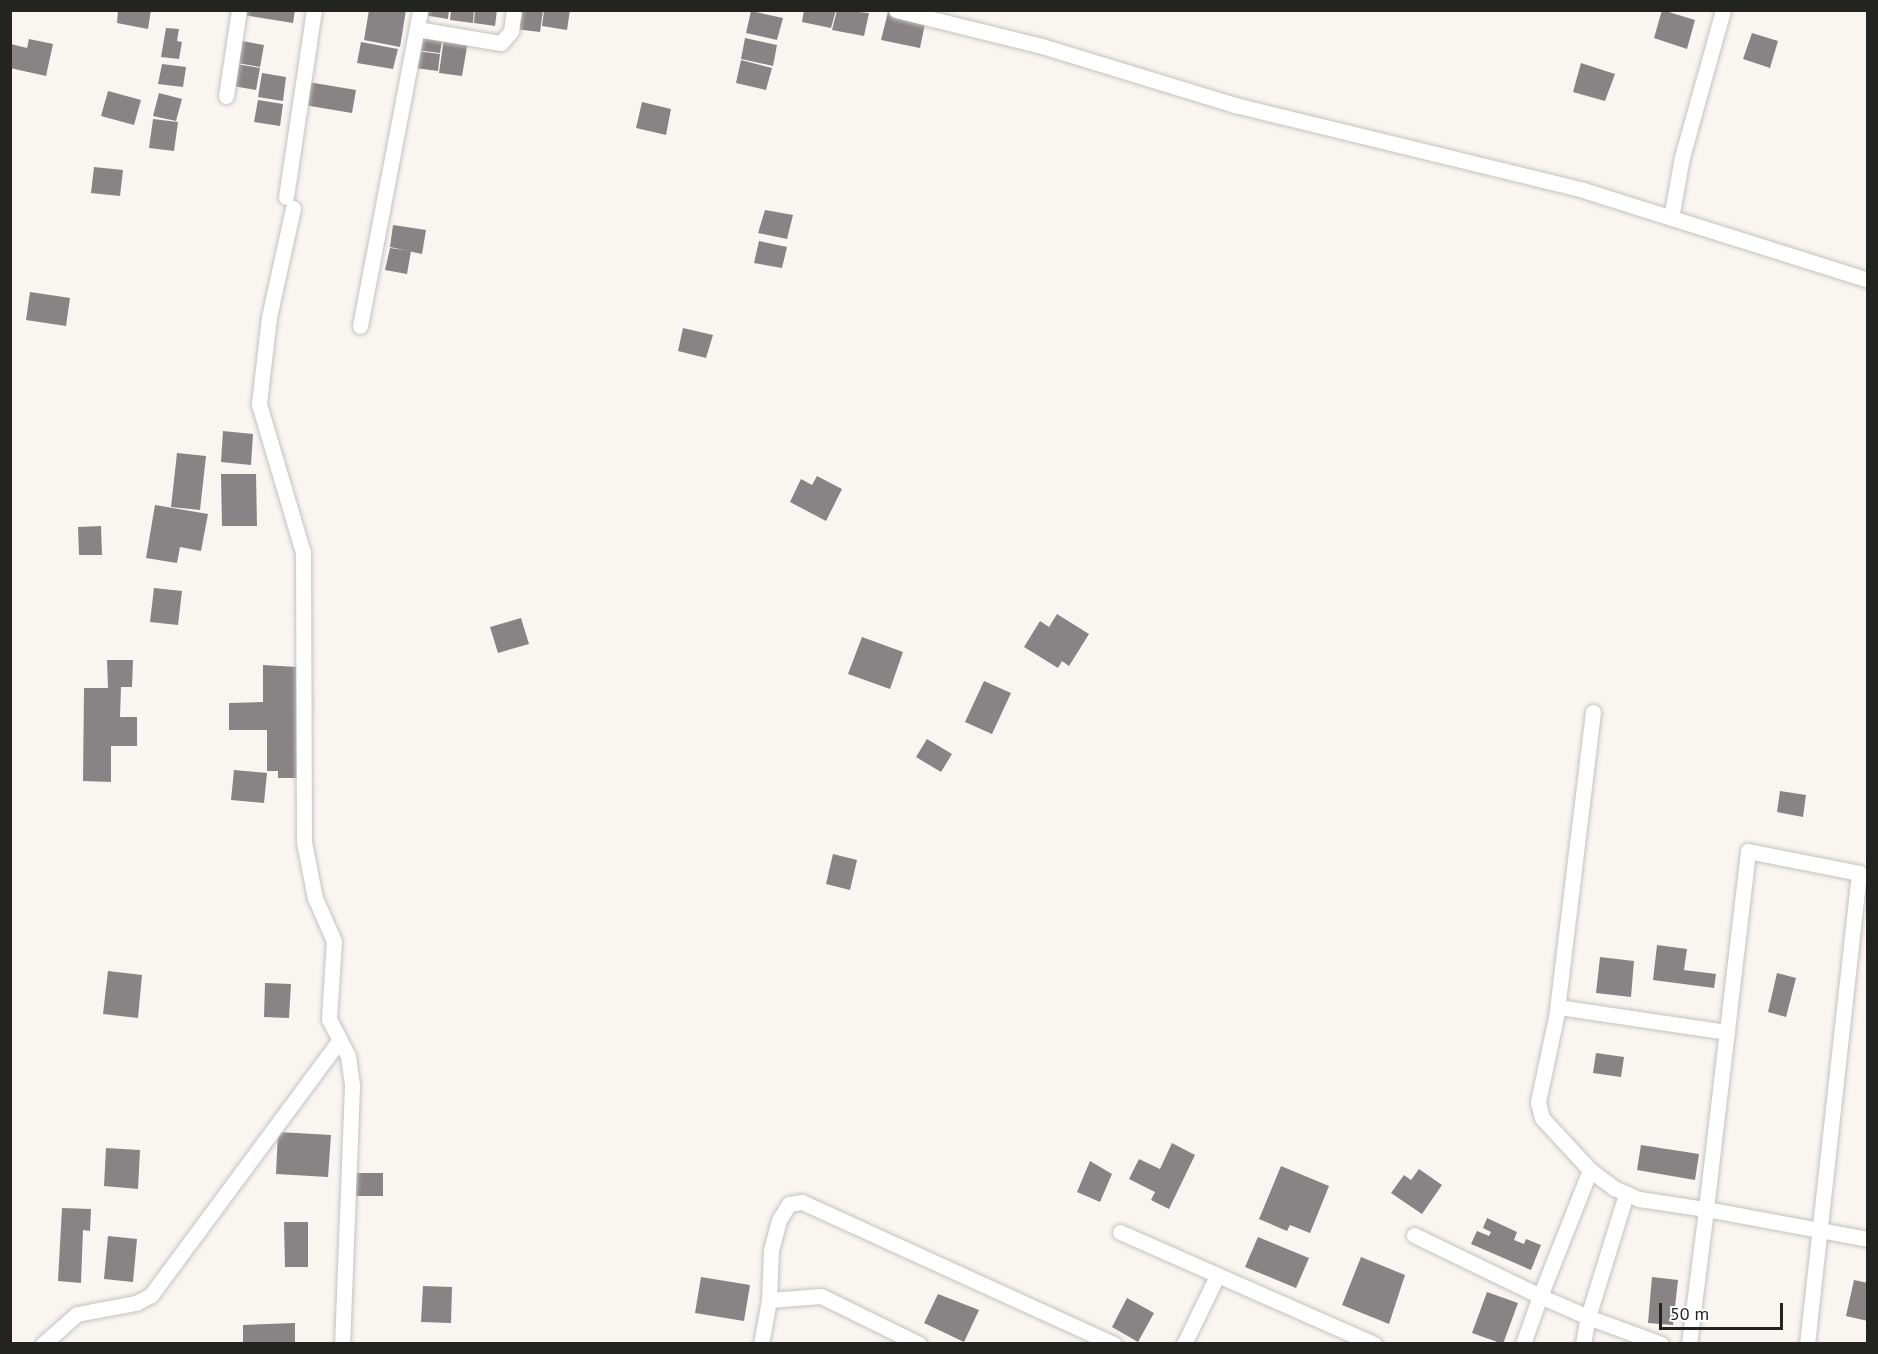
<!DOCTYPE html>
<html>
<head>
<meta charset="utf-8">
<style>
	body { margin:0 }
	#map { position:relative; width:1878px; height:1354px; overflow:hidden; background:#f9f6f2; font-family:"PT Sans",sans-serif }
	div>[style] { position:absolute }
	.building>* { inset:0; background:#888385 }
	.roads { filter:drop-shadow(0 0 2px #c5c2be) drop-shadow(0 0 2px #c5c2be) }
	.street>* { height:15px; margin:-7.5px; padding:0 7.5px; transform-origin:7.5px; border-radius:7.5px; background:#fff }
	span { translate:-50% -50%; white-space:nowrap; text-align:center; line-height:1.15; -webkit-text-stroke:4.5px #fff; paint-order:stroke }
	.frame { position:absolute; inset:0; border:12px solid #232321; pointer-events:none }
	.scale { position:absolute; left:1659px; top:1303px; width:124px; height:27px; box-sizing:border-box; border:3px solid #232321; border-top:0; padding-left:8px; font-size:18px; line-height:21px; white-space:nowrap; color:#232321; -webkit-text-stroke:4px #fff; paint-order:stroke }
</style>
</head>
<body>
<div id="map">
	<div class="building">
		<i style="clip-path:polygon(118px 10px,151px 10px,148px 29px,117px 23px)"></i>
		<i style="clip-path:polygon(244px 10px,295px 10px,293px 23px,244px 15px)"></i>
		<i style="clip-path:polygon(369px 10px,406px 10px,400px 47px,364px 40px)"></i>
		<i style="clip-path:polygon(424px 10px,449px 10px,448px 19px,423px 15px)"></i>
		<i style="clip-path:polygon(451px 10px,474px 10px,473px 23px,450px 20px)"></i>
		<i style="clip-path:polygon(475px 10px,497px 10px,495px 26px,474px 23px)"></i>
		<i style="clip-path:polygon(518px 10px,543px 10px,540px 32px,515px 29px)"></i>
		<i style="clip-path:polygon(544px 10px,570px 10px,567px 30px,542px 26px)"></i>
		<i style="clip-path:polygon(804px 10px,836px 10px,831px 28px,802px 22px)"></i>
		<i style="clip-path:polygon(837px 10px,869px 13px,864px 36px,832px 30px)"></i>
		<i style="clip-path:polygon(1662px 10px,1695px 20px,1687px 49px,1654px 38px)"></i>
		<i style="clip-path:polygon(751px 11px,783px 18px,777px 40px,746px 33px)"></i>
		<i style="clip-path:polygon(888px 12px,926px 19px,920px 48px,881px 40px)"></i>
		<i style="clip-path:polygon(166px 28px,179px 29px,177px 41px,182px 42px,179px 59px,161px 57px)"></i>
		<i style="clip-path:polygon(420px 32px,443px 36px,440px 53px,417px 50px)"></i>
		<i style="clip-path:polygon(1752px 33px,1778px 41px,1770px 68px,1743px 59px)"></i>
		<i style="clip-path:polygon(444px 38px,468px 41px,462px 76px,439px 73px)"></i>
		<i style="clip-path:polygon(745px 38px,777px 45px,773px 66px,741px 59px)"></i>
		<i style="clip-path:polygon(29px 39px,53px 44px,46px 76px,10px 68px,11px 44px,27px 48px)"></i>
		<i style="clip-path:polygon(242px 41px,264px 45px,260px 67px,237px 63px)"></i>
		<i style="clip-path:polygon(361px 42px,398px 49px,393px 69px,357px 63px)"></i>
		<i style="clip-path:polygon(417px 51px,440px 54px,438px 71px,415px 68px)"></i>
		<i style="clip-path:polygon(741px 60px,772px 68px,766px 90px,736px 83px)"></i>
		<i style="clip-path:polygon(1581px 63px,1615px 74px,1605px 101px,1573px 92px)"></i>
		<i style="clip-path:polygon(162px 64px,186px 67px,183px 87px,158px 84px)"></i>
		<i style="clip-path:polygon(236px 64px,260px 68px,256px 90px,233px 86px)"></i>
		<i style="clip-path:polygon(262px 73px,286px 77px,283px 101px,258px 97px)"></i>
		<i style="clip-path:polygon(308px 82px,356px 90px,352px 113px,304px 105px)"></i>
		<i style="clip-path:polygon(108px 91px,141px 100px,134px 125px,101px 116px)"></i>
		<i style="clip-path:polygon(159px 93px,182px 99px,176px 121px,153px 116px)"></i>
		<i style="clip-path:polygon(258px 100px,283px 104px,280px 126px,254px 122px)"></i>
		<i style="clip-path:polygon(642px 102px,671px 109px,666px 135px,636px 128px)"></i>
		<i style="clip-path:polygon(153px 119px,178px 122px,174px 151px,149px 148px)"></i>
		<i style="clip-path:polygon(94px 167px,123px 170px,120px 196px,91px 193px)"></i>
		<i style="clip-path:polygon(765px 210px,793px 215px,787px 239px,758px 233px)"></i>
		<i style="clip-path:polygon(393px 225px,426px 230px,422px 254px,390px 247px)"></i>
		<i style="clip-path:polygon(759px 241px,787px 247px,782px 268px,754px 263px)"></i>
		<i style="clip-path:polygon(390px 248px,411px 251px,407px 274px,385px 270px)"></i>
		<i style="clip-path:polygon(30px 292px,70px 298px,66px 326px,26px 320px)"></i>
		<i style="clip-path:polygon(683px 328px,713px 335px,706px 358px,678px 351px)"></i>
		<i style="clip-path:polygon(223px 431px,253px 434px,251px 465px,221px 462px)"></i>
		<i style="clip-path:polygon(177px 453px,206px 456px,200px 510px,171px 507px)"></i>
		<i style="clip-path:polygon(221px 474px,256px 474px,257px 526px,222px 526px)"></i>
		<i style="clip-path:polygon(817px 476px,842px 489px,826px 521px,790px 502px,801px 479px,812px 485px)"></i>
		<i style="clip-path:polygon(155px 505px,208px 514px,201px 551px,180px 547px,177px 563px,146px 558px)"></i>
		<i style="clip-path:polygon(101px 526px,102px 555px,79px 555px,78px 527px)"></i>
		<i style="clip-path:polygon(154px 588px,182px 591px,178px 625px,150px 622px)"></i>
		<i style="clip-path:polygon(1057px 614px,1089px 634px,1069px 666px,1062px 661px,1058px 668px,1024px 647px,1040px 621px,1049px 627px)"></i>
		<i style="clip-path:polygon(521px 618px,529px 644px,498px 653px,490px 627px)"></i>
		<i style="clip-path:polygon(862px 637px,903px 652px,890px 689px,848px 674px)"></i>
		<i style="clip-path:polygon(107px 660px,133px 660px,132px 687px,121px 687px,120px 717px,137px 717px,137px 746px,111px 746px,111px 782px,83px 781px,84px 688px,108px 688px)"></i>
		<i style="clip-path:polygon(263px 665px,297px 667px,298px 778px,278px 778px,278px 771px,267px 771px,267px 730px,229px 730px,229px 703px,263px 702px)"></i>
		<i style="clip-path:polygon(984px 681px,1011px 693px,992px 734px,965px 722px)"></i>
		<i style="clip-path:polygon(927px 739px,952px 754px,941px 772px,916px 757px)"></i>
		<i style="clip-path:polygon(234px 770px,267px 773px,264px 803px,231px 800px)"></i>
		<i style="clip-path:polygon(1780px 791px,1806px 795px,1803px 817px,1777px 812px)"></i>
		<i style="clip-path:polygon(833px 854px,857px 860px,850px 890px,826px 884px)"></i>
		<i style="clip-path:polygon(1657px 945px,1687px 949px,1684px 970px,1716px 974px,1714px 988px,1653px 980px)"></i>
		<i style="clip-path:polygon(1600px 957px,1634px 961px,1631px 997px,1596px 993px)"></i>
		<i style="clip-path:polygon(108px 971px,142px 975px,138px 1018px,103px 1014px)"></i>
		<i style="clip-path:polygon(1777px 973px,1796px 978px,1786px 1017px,1768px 1012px)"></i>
		<i style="clip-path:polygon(265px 983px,291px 984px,289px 1018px,264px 1017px)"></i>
		<i style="clip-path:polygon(1596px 1053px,1624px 1057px,1621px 1077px,1593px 1073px)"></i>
		<i style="clip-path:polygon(278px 1132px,331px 1135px,328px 1177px,276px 1174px)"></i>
		<i style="clip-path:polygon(1172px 1143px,1195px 1155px,1169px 1209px,1151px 1200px,1155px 1192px,1129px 1179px,1139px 1159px,1160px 1169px)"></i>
		<i style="clip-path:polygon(1641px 1145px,1699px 1154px,1695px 1180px,1637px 1170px)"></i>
		<i style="clip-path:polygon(106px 1148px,140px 1150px,138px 1189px,104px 1186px)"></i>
		<i style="clip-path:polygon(1090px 1161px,1112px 1174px,1100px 1202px,1077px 1192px)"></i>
		<i style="clip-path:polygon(1281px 1166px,1329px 1186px,1310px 1233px,1290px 1225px,1287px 1231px,1259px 1219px)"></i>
		<i style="clip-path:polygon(1419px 1169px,1442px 1185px,1422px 1214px,1391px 1193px,1404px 1175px,1411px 1180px)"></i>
		<i style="clip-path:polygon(353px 1173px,383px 1173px,383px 1196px,353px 1196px)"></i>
		<i style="clip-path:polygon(62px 1208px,91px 1209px,90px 1231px,83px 1230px,81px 1283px,58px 1281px)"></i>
		<i style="clip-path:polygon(1487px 1218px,1517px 1232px,1514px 1240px,1524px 1244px,1526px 1239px,1541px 1245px,1531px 1270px,1471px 1244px,1477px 1231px,1489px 1236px,1491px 1232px,1483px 1228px)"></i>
		<i style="clip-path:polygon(284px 1222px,308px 1222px,308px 1267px,285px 1267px)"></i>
		<i style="clip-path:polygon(108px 1236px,137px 1239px,133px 1282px,104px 1279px)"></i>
		<i style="clip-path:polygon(1258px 1237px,1309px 1258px,1296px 1288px,1245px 1267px)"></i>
		<i style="clip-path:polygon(1361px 1257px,1405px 1275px,1389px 1324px,1342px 1305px)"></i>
		<i style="clip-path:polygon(701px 1277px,750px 1285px,744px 1321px,695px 1313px)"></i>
		<i style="clip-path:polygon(1652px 1277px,1678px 1280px,1673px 1325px,1648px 1323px)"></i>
		<i style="clip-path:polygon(1854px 1280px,1868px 1283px,1868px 1321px,1846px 1316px)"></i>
		<i style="clip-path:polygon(423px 1286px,452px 1287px,451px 1323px,421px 1322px)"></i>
		<i style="clip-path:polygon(1487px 1292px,1518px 1303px,1503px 1344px,1472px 1333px)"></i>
		<i style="clip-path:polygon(938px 1294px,979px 1310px,964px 1342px,924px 1323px)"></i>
		<i style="clip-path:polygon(1127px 1298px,1154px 1313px,1138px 1342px,1112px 1327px)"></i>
		<i style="clip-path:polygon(295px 1323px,295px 1344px,243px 1344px,243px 1325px)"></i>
	</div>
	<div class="roads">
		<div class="street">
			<i style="left:896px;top:10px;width:150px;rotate:13.9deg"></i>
			<i style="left:1042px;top:46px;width:202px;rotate:17deg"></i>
			<i style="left:1235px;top:105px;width:358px;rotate:13.7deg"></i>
			<i style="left:1583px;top:190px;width:299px;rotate:17.5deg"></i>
			<i style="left:417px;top:29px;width:85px;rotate:9.5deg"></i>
			<i style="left:501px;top:43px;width:16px;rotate:-50deg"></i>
			<i style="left:511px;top:31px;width:21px;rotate:-82deg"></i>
			<i style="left:226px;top:96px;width:87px;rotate:-81.4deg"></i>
			<i style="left:286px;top:197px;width:189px;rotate:-81.5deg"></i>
			<i style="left:293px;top:208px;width:112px;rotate:102.4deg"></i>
			<i style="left:269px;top:317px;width:88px;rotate:96.6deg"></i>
			<i style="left:259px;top:404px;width:155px;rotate:73.5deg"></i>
			<i style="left:303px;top:553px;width:289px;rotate:89.8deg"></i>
			<i style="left:304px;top:842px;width:57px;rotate:78.9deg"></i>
			<i style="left:315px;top:898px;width:47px;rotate:66.2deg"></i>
			<i style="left:334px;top:941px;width:78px;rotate:93.7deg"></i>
			<i style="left:329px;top:1019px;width:42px;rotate:62.8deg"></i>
			<i style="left:348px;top:1056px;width:30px;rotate:82deg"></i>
			<i style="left:352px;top:1086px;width:258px;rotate:92.2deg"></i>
			<i style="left:1671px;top:218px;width:62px;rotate:-79.8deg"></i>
			<i style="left:1682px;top:157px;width:153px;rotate:-74.4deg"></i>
			<i style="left:360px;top:326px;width:322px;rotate:-79.2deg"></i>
			<i style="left:1593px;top:712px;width:307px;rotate:96.9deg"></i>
			<i style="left:1556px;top:1017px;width:87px;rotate:102deg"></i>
			<i style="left:1538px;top:1102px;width:16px;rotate:76deg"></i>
			<i style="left:1542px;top:1118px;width:71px;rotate:47.3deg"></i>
			<i style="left:1590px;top:1170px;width:30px;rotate:37deg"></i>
			<i style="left:1614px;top:1188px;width:27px;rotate:24deg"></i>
			<i style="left:1639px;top:1199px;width:68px;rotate:8.5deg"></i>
			<i style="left:1706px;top:1209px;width:360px;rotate:-83.3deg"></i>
			<i style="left:1748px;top:851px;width:113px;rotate:11.2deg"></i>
			<i style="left:1859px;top:873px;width:474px;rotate:96.3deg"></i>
			<i style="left:1558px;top:1007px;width:171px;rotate:8.4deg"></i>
			<i style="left:1590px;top:1170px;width:136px;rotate:111.6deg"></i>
			<i style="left:1540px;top:1296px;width:52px;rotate:23.6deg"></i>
			<i style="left:1588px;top:1317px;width:129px;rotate:-72.8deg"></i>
			<i style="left:1120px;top:1232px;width:278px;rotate:23.8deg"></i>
			<i style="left:1414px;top:1235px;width:140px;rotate:25.8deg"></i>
			<i style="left:1540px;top:1296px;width:51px;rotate:109.5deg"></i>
			<i style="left:769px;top:1300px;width:50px;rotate:-87.7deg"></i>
			<i style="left:771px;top:1250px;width:31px;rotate:-75deg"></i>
			<i style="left:779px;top:1220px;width:19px;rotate:-58deg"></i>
			<i style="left:789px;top:1204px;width:13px;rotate:-9deg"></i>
			<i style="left:802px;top:1202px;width:343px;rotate:24.5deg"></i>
			<i style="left:43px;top:1344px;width:45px;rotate:-41.4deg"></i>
			<i style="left:77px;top:1314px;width:60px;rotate:-10.6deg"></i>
			<i style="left:136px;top:1303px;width:17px;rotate:-28deg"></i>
			<i style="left:151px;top:1295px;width:317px;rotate:-53.5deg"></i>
			<i style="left:761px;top:1344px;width:45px;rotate:-79.7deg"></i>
			<i style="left:769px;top:1300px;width:52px;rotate:-4.4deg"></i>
			<i style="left:821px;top:1296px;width:109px;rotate:26.1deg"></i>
			<i style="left:1184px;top:1344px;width:76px;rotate:-64.1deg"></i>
			<i style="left:1583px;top:1344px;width:27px;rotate:-80deg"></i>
			<i style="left:1588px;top:1317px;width:78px;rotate:20.3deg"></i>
			<i style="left:1689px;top:1344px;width:136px;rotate:-82.8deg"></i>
			<i style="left:1706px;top:1209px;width:165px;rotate:10.5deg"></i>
		</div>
	</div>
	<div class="frame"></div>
	<div class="scale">50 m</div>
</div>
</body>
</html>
